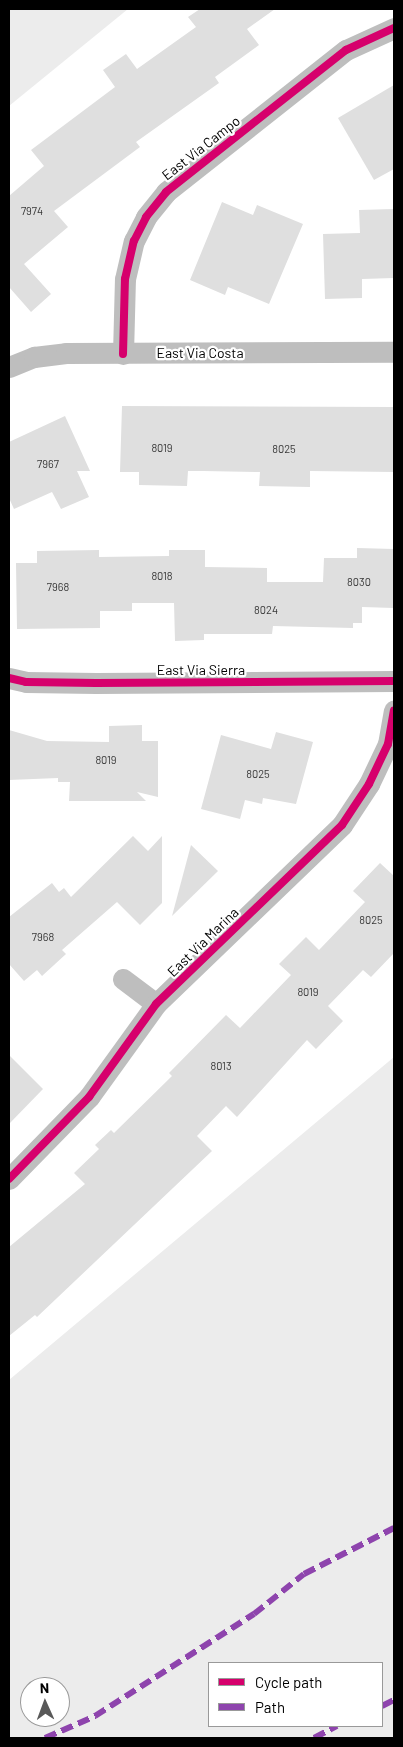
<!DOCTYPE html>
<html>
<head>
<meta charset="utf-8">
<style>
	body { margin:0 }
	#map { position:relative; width:403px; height:1747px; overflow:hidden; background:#fff; font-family:Barlow,sans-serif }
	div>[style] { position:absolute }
	.green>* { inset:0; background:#ececec }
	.building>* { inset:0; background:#dfdfdf }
	.minor>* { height:21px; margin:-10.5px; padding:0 10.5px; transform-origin:10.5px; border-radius:10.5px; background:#bebebe }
	.quiet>* { height:6px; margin-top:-3px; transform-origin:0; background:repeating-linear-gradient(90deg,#8e44ad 0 12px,transparent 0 18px) }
	.cycleway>* { height:8px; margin:-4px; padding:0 4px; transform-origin:4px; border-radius:4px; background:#d6006c }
	span { translate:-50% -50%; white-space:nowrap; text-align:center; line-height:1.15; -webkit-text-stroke:4.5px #fff; paint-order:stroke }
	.number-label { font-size:11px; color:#383838 }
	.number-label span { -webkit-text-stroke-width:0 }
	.street-label { font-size:14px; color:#000 }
	.frame { position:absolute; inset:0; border:10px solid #000; pointer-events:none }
	.legend { position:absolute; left:208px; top:1662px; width:175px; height:65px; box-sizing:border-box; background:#fff; border:1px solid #999; margin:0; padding:6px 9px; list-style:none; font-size:15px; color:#000 }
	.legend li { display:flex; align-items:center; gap:10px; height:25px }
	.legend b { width:25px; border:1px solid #999 }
	.north { position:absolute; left:20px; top:1677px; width:50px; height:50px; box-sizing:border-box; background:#fff; border:1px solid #999; border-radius:50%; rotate:358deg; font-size:14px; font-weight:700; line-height:20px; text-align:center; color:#000 }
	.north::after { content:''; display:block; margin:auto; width:18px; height:22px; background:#595959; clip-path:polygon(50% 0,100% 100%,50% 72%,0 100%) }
</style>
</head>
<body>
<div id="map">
	<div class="green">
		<i style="clip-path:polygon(9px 9px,128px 9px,9px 106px)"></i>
		<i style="clip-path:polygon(evenodd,394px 1057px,394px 1738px,9px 1738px,9px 1380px,394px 1057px,209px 1663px,382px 1663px,382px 1726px,209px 1726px,209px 1663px,394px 1057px,30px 1687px,60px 1687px,60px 1717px,30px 1717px,30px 1687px)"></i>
	</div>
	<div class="building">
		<i style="clip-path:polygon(200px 9px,275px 9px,247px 29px,259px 45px,215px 77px,219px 83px,136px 142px,140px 147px,54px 211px,68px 227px,24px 264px,51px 294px,31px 312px,9px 287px,9px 196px,44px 166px,31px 150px,115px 87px,103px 70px,126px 54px,137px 69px,196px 27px,188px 17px)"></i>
		<i style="clip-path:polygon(394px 85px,394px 169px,374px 180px,338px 118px)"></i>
		<i style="clip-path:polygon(222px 202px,253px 215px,257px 205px,303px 224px,269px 304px,228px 287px,225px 295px,190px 280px)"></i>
		<i style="clip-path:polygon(394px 209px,394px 278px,362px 279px,362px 298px,325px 299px,323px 234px,360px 233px,359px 210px)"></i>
		<i style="clip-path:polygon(122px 406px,394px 407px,394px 472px,310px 471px,310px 487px,259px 486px,260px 472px,203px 471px,188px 471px,187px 486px,139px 485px,139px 472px,120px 472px)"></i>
		<i style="clip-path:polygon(65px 416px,90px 471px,77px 471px,89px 497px,61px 509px,52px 492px,14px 509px,9px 498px,9px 442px)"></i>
		<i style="clip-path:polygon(357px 548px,394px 549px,394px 608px,362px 607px,362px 623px,353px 623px,353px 628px,273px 626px,272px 634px,204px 634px,204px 640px,175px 641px,174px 603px,132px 603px,132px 611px,100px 611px,100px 628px,17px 629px,16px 563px,37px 563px,37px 551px,99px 550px,99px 557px,169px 556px,169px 550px,205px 550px,205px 567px,267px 568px,267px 582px,323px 582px,324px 558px,357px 558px)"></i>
		<i style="clip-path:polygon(142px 725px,142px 741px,158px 741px,158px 797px,137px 792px,146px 801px,69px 801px,70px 782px,58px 782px,58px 778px,9px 780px,9px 730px,47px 741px,109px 742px,109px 726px)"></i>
		<i style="clip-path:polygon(276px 732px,313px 742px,296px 804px,263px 798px,262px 804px,245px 800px,240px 819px,201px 809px,221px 735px,271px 749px)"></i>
		<i style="clip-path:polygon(133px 836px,148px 851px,162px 836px,162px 903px,140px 925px,117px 902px,62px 950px,66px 954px,42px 976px,37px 970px,24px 981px,9px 964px,9px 917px,52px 883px,59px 892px,64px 888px,71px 897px)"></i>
		<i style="clip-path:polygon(191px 845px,218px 871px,172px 916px)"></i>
		<i style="clip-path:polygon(380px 863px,394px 876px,394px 953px,371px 977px,363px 970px,328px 1006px,343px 1021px,316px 1049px,307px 1040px,237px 1117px,226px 1106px,197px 1136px,212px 1151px,37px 1317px,35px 1315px,9px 1336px,9px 1247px,85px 1184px,74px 1173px,99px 1149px,95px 1145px,111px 1130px,114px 1133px,172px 1076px,169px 1073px,226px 1015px,240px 1028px,291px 975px,279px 964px,306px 937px,319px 950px,365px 902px,353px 891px)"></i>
		<i style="clip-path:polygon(9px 1055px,43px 1089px,9px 1124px)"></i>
	</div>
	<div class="minor">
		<i style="left:123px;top:354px;width:75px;rotate:-88.5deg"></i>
		<i style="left:125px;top:279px;width:39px;rotate:-77deg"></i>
		<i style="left:134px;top:241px;width:27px;rotate:-63deg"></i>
		<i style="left:146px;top:217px;width:32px;rotate:-51deg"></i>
		<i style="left:166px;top:192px;width:229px;rotate:-38.3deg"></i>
		<i style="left:346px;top:50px;width:53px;rotate:-24.6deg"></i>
		<i style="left:9px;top:367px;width:27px;rotate:-22deg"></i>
		<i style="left:34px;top:357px;width:32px;rotate:-7deg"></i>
		<i style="left:66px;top:353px;width:328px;rotate:-0.2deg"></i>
		<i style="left:9px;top:678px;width:17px;rotate:13deg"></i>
		<i style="left:26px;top:682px;width:70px;rotate:0.8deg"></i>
		<i style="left:96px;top:683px;width:298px;rotate:-0.4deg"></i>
		<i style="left:123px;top:979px;width:41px;rotate:37.1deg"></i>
		<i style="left:9px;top:1179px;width:115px;rotate:-45.7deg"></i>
		<i style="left:89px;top:1097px;width:115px;rotate:-54.2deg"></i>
		<i style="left:156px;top:1004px;width:258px;rotate:-43.9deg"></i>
		<i style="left:342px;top:825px;width:49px;rotate:-56.6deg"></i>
		<i style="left:369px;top:784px;width:44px;rotate:-64.6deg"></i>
		<i style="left:388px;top:744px;width:34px;rotate:-80deg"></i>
	</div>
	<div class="quiet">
		<i style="left:382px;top:1706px;width:13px;rotate:-27deg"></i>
		<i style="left:45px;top:1738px;width:55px;rotate:-23.7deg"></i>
		<i style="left:95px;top:1716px;width:189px;rotate:-32.7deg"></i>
		<i style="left:254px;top:1614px;width:64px;rotate:-38.7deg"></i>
		<i style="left:304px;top:1574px;width:101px;rotate:-27.1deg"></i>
		<i style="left:314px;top:1738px;width:26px;rotate:-28deg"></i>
	</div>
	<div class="cycleway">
		<i style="left:123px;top:354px;width:75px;rotate:-88.5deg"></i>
		<i style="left:125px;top:279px;width:39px;rotate:-77deg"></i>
		<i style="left:134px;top:241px;width:27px;rotate:-63deg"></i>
		<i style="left:146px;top:217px;width:32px;rotate:-51deg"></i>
		<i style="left:166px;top:192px;width:229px;rotate:-38.3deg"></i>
		<i style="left:346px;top:50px;width:53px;rotate:-24.6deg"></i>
		<i style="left:9px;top:678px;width:17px;rotate:13deg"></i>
		<i style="left:26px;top:682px;width:70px;rotate:0.8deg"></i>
		<i style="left:96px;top:683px;width:298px;rotate:-0.4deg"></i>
		<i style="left:9px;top:1179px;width:115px;rotate:-45.7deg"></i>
		<i style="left:89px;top:1097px;width:115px;rotate:-54.2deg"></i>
		<i style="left:156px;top:1004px;width:258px;rotate:-43.9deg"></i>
		<i style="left:342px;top:825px;width:49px;rotate:-56.6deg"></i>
		<i style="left:369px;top:784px;width:44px;rotate:-64.6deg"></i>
		<i style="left:388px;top:744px;width:34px;rotate:-80deg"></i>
	</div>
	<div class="number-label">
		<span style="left:32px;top:211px">7974</span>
		<span style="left:162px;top:448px">8019</span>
		<span style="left:284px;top:449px">8025</span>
		<span style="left:48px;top:464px">7967</span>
		<span style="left:162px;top:576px">8018</span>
		<span style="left:359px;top:582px">8030</span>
		<span style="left:58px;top:587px">7968</span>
		<span style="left:266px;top:610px">8024</span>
		<span style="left:106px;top:760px">8019</span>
		<span style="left:258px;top:774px">8025</span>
		<span style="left:371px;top:920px">8025</span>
		<span style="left:43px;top:937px">7968</span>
		<span style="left:308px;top:992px">8019</span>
		<span style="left:221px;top:1066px">8013</span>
	</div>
	<div class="street-label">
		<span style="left:201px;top:148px;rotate:-38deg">East Via Campo</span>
		<span style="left:200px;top:353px">East Via Costa</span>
		<span style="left:201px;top:670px">East Via Sierra</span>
		<span style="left:203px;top:942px;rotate:-44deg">East Via Marina</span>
	</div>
	<div class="frame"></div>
	<ul class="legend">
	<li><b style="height:6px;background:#d6006c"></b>Cycle path</li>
	<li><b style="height:6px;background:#8e44ad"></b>Path</li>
	</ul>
	<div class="north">N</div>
</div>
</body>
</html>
